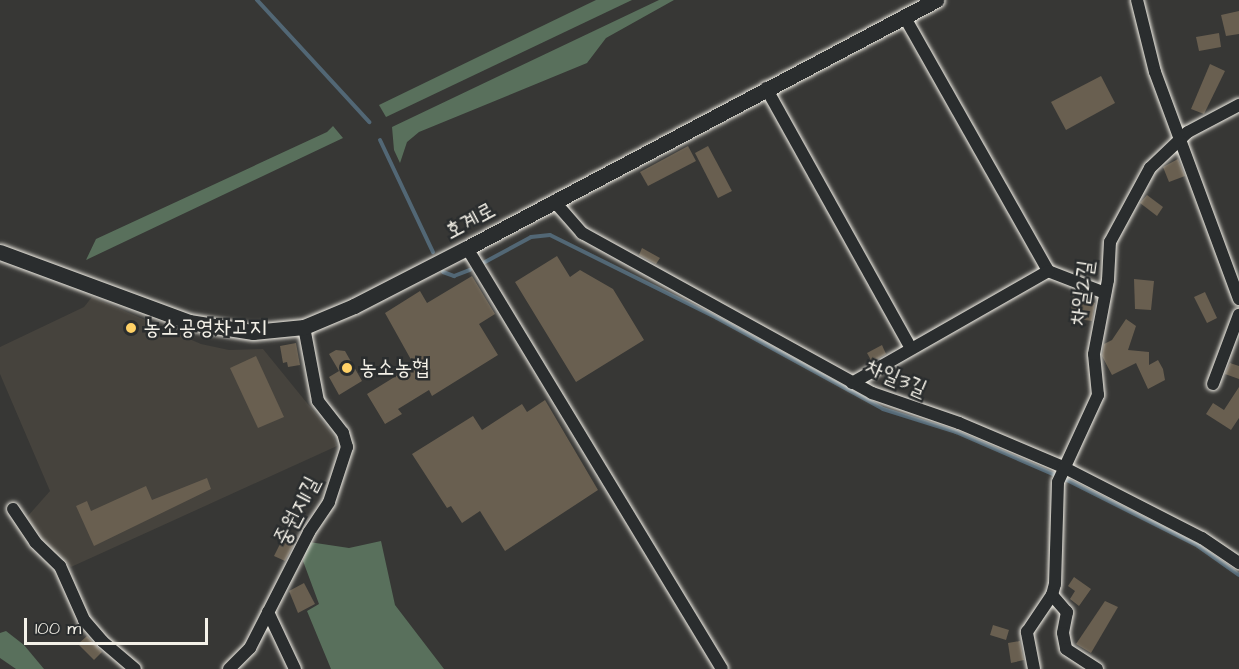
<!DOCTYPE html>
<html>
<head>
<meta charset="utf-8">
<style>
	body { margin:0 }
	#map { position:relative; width:1239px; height:669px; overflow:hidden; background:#373735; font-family:"Architects Daughter","Poor Story",sans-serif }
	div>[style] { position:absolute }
	.built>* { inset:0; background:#46433d }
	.green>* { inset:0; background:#59705c }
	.stream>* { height:4px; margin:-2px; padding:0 2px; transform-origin:2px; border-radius:2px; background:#526775 }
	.building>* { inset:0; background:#695f50 }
	.roads { filter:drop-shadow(0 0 2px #f4f1e8) drop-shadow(0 0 2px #f4f1e8) }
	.minor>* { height:12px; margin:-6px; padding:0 6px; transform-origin:6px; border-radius:6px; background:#2a2d2e }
	.tertiary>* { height:15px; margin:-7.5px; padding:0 7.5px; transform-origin:7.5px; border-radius:7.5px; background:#2a2d2e }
	.dots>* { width:16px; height:16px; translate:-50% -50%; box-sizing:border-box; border:3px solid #2a2d2e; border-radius:50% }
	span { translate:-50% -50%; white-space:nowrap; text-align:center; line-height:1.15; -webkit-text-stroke:5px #2a2d2e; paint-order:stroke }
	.street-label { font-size:22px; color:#f4f1e8 }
	.poi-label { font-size:22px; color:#f4f1e8 }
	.left { translate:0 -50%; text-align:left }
	.scale { position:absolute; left:24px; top:618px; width:184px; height:27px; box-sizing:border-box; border:3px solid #f4f1e8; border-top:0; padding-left:8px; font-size:18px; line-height:21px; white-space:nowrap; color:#f4f1e8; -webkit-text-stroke:4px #2a2d2e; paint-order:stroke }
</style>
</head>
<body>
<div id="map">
	<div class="built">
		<i style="clip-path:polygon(92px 297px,201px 344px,229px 350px,263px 349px,333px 435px,337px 446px,71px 567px,48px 548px,27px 517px,50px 491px,0 374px,0 347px,84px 307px)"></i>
	</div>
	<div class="green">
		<i style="clip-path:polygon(596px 0,632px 0,386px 117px,379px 105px)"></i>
		<i style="clip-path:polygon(659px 0,674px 0,606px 38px,587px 63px,419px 132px,407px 142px,400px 163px,394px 150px,392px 127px)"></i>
		<i style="clip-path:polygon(333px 126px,343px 138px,86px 260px,96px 239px,327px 132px)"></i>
		<i style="clip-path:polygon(381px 541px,395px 605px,444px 669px,331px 669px,307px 611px,319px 604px,303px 561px,309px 542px,349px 548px)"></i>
		<i style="clip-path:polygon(6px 631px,24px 645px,44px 669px,16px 669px,0 658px,0 633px)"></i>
	</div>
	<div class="stream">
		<i style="left:257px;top:0;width:166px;rotate:47.4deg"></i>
		<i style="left:380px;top:140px;width:124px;rotate:64.7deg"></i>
		<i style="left:485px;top:262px;width:52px;rotate:-28.5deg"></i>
		<i style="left:531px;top:237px;width:19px;rotate:-6deg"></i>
		<i style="left:550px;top:235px;width:186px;rotate:26.4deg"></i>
		<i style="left:717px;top:318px;width:189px;rotate:28.7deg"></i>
		<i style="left:883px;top:409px;width:77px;rotate:17.5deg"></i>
		<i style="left:956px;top:432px;width:121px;rotate:23.4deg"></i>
		<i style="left:1067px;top:480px;width:147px;rotate:26.7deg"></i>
		<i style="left:1198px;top:546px;width:50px;rotate:35.3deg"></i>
		<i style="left:443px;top:272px;width:12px;rotate:20deg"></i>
		<i style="left:454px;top:276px;width:17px;rotate:-21deg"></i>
	</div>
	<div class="building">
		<i style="clip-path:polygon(1239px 11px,1239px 34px,1226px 36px,1221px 15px)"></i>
		<i style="clip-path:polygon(1219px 33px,1221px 47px,1199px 51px,1196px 37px)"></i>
		<i style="clip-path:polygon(1210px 64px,1225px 71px,1204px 114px,1191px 109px)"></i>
		<i style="clip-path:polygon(1101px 76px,1115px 103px,1066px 130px,1051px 102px)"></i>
		<i style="clip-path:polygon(688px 146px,696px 161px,648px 186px,640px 172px)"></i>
		<i style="clip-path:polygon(708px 146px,732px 191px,718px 198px,695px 153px)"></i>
		<i style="clip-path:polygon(1178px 159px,1185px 176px,1169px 182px,1163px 167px)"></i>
		<i style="clip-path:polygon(1147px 195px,1163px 207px,1157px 216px,1140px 203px)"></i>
		<i style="clip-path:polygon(642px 248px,660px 258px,656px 264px,639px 255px)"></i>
		<i style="clip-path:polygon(557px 256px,570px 277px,580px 270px,613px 289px,644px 340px,576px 382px,515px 282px)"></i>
		<i style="clip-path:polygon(472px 276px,495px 314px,479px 324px,498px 355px,432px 396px,429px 390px,398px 409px,402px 414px,385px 424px,367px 394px,414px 365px,385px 313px,420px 291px,427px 303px)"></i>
		<i style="clip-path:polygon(1134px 279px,1154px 281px,1151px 310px,1135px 309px)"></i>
		<i style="clip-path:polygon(1205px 292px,1217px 318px,1207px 323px,1194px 297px)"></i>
		<i style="clip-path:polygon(1073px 294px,1095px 303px,1092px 321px,1070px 318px)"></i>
		<i style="clip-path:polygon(1126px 319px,1136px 326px,1128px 350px,1149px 352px,1149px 365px,1158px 360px,1163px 369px,1165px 380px,1148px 389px,1136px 363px,1112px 375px,1102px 356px,1104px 344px,1112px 340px)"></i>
		<i style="clip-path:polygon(296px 343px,300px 365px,288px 367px,287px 362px,283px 363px,280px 346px)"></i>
		<i style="clip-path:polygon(882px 345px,886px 354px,872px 362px,867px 353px)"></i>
		<i style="clip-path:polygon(336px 350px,345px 351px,362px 381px,339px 395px,329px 377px,339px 371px,329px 354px)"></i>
		<i style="clip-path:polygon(256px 356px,284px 417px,258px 428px,230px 368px)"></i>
		<i style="clip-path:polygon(1230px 363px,1239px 366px,1239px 379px,1225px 374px)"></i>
		<i style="clip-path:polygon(1239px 387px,1239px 418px,1231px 430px,1206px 414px,1213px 403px,1224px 410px)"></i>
		<i style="clip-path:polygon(545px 400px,598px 490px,505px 551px,480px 511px,462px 523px,451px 506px,447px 508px,412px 454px,473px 416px,482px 430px,522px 404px,527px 412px)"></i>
		<i style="clip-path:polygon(207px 478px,211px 489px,94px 546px,76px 506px,87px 501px,91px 511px,146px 486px,152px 500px)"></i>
		<i style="clip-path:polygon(283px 538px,294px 544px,285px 561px,274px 556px)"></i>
		<i style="clip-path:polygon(1074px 577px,1091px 589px,1079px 606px,1070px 599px,1075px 591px,1068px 586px)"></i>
		<i style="clip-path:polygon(304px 583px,315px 604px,298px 613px,289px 591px)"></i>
		<i style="clip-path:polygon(1105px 601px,1118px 607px,1091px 653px,1076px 644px)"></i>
		<i style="clip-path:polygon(993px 625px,1009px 630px,1006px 640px,990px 635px)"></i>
		<i style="clip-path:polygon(87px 636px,102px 652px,94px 660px,78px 644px)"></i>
		<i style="clip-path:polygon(1020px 641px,1024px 660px,1011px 663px,1008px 643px)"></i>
	</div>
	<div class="roads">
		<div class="minor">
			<i style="left:1137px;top:0;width:74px;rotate:76deg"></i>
			<i style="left:1155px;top:72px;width:242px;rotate:69.7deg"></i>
			<i style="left:904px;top:16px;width:293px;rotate:60.5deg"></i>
			<i style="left:1048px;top:271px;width:61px;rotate:21.1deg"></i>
			<i style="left:766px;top:88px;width:298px;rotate:60.9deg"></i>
			<i style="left:554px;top:201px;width:43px;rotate:48.8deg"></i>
			<i style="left:582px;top:233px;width:331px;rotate:28.9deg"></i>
			<i style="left:872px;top:393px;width:92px;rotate:19deg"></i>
			<i style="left:959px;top:423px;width:113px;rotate:22.9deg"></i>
			<i style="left:1063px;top:467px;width:156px;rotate:27.1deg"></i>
			<i style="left:1202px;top:538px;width:45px;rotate:34deg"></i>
			<i style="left:467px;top:248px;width:492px;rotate:58.8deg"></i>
			<i style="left:852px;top:383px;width:226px;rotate:-29.7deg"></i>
			<i style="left:1213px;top:384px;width:74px;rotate:-69.4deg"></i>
			<i style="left:13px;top:509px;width:40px;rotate:56deg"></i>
			<i style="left:35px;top:542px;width:35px;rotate:44deg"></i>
			<i style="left:60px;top:566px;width:59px;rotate:66deg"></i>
			<i style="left:84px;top:620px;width:28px;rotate:49deg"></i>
			<i style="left:102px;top:641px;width:43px;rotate:40.3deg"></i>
			<i style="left:1052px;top:595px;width:23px;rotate:49deg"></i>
			<i style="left:1067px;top:612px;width:21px;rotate:101deg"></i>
			<i style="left:1063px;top:633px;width:16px;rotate:79deg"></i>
			<i style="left:1066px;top:649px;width:37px;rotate:33deg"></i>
			<i style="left:268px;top:612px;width:63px;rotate:64.7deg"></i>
			<i style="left:229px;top:669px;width:30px;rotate:-45deg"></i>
			<i style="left:250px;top:648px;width:130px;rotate:-63deg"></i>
			<i style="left:309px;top:532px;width:36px;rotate:-56deg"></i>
			<i style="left:329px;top:502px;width:58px;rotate:-71.9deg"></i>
			<i style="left:347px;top:447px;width:15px;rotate:-106deg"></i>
			<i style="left:343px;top:433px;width:41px;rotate:-128deg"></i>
			<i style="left:318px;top:401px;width:75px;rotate:-100.7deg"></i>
			<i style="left:1034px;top:669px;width:38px;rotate:-101deg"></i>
			<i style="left:1027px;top:632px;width:45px;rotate:-56deg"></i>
			<i style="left:1052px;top:595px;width:11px;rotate:-75deg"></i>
			<i style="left:1055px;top:584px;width:102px;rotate:-88.3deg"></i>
			<i style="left:1058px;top:482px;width:96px;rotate:-65.3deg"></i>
			<i style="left:1098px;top:395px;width:41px;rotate:-95.6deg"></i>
			<i style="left:1094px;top:354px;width:75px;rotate:-79.3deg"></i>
			<i style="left:1108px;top:280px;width:38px;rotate:-87deg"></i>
			<i style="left:1110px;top:242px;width:84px;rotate:-61.6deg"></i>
			<i style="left:1150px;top:168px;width:52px;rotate:-43.5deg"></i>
			<i style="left:1188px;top:132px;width:58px;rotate:-27.9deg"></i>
		</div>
		<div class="tertiary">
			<i style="left:0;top:252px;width:202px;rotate:20.3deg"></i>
			<i style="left:189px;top:322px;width:65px;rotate:8.9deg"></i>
			<i style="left:253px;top:332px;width:51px;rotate:-5.6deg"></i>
			<i style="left:304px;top:327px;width:54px;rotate:-22.8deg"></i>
			<i style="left:354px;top:306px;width:127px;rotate:-27.2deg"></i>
			<i style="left:467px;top:248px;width:531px;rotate:-27.87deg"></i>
		</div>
	</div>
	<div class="dots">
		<i style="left:131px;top:328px;background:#ffd166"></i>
		<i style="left:347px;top:368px;background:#ffd166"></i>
	</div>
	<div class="street-label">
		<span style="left:470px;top:221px;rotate:-28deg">호계로</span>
		<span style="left:1082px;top:293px;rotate:-82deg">차일2길</span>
		<span style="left:896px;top:378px;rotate:23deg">차일3길</span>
		<span style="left:297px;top:511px;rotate:-63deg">중원지1길</span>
	</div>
	<div class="poi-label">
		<span class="left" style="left:143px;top:328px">농소공영차고지</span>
		<span class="left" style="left:359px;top:368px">농소농협</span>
	</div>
	<div class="scale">100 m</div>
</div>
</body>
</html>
